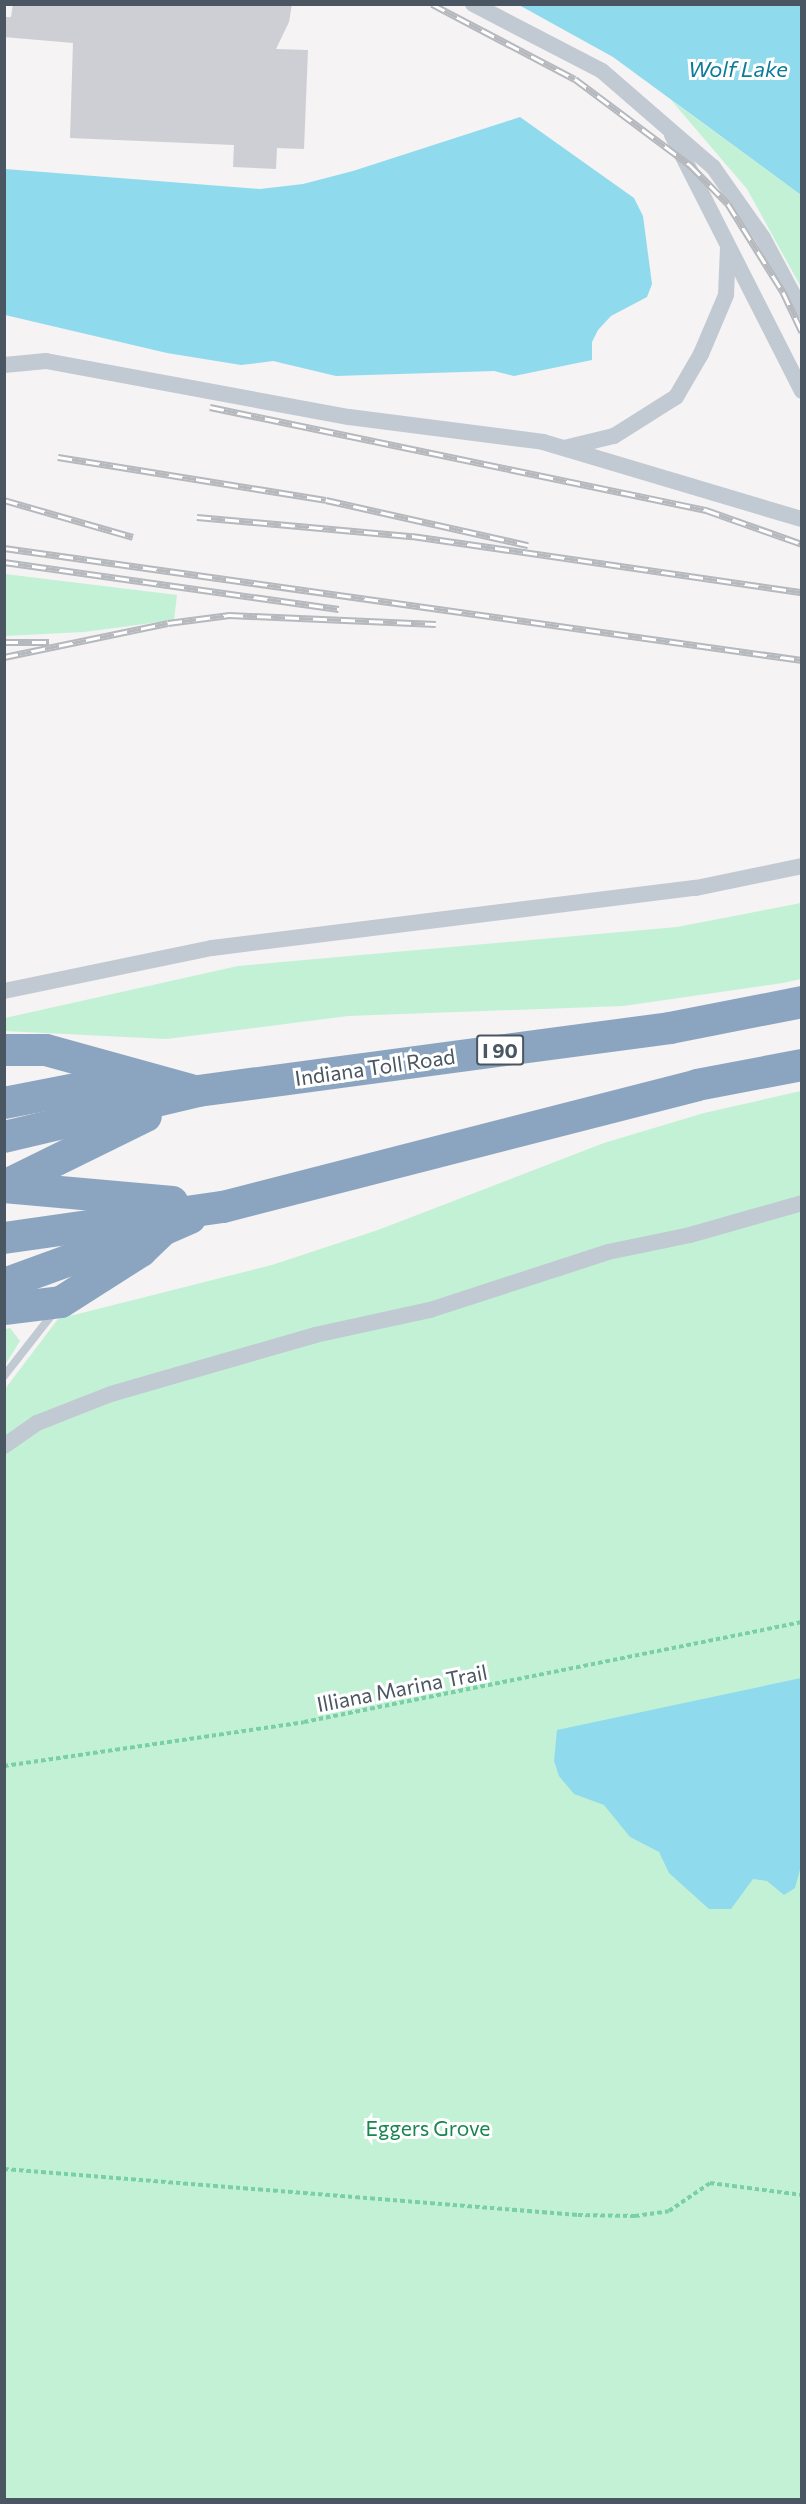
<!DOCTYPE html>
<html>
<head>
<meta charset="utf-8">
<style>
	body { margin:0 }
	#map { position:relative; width:806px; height:2504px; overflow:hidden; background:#f5f3f3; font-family:Commissioner,sans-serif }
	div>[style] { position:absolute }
	.green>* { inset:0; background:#c3f1d5 }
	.water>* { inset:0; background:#90daee }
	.building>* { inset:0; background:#cdcfd5 }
	.path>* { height:4px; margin-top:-2px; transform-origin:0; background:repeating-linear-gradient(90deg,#7ad0a6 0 4.5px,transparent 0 7.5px) }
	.lane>* { height:8px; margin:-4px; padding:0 4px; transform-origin:4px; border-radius:4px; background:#c1cad2 }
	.street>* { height:16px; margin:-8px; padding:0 8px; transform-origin:8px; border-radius:8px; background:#c1cad2 }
	.highway>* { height:32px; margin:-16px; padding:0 16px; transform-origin:16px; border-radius:16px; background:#8ba5c1 }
	.rail>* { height:7px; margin-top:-3.5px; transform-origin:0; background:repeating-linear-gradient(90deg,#fff 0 14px,#b5b8bd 0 28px); box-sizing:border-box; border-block:2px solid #b5b8bd }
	span { translate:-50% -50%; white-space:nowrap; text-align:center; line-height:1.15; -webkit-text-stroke:6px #fff; paint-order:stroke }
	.shield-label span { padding:2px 4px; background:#fff; border:2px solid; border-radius:4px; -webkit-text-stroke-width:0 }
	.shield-label { font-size:20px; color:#4a5661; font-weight:700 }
	.street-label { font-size:21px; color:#4a5661 }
	.park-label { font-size:21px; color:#17864f }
	.water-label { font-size:22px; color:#0c7c9b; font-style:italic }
	.frame { position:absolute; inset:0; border:6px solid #4a5661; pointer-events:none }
</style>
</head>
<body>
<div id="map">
	<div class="green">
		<i style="clip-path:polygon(671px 100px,801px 195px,801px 287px,747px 189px)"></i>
		<i style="clip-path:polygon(5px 574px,177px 595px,174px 620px,84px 632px,5px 636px)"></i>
		<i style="clip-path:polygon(801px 903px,801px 979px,783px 983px,623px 1006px,348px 1016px,166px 1039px,5px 1031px,5px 1018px,238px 966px,677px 927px)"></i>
		<i style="clip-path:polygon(801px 1091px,801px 2499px,5px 2499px,5px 1389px,58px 1319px,272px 1265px,378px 1230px,604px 1143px,704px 1113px)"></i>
		<i style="clip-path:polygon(10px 1328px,20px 1341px,5px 1365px,5px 1329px)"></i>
	</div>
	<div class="water">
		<i style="clip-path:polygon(519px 5px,801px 5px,801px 195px,613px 57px)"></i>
		<i style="clip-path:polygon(520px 117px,634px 198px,643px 216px,652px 284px,647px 297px,611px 316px,598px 330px,592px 342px,592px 360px,514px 376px,494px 371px,336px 376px,273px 361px,241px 365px,167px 353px,5px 315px,5px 169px,260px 189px,303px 184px,353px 171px)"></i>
		<i style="clip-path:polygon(801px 1678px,801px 1866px,795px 1888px,784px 1895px,767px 1881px,753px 1879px,731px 1909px,709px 1909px,669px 1873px,659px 1852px,630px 1837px,604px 1805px,574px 1794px,559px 1776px,554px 1761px,557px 1730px)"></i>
	</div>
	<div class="building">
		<i style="clip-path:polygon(13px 4px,292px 4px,289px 22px,276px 49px,308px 50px,304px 149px,277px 148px,276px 169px,233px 167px,234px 145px,70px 138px,73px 43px,4px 37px,4px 17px,11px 17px)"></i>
	</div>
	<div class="path">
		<i style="left:4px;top:1766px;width:303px;rotate:-8.3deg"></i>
		<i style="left:304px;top:1722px;width:508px;rotate:-11.35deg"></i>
		<i style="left:4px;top:2169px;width:576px;rotate:4.58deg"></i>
		<i style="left:578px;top:2215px;width:57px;rotate:1deg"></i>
		<i style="left:635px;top:2216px;width:34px;rotate:-8deg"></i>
		<i style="left:669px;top:2211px;width:50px;rotate:-34.3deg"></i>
		<i style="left:710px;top:2183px;width:93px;rotate:7.4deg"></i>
	</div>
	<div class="lane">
		<i style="left:4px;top:1376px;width:81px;rotate:-52deg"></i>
	</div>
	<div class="street">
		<i style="left:473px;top:4px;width:145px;rotate:27.4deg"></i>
		<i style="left:602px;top:71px;width:147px;rotate:40.9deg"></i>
		<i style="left:713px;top:167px;width:87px;rotate:54.8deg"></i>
		<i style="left:763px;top:238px;width:83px;rotate:61.9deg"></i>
		<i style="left:672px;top:135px;width:287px;rotate:63.1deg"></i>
		<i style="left:4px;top:365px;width:42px;rotate:-5.4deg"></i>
		<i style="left:46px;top:361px;width:308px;rotate:10.5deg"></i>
		<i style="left:349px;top:417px;width:196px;rotate:7.3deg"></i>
		<i style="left:543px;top:442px;width:270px;rotate:16.6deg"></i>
		<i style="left:564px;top:448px;width:51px;rotate:-13.5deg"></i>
		<i style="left:614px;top:436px;width:73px;rotate:-32.2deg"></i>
		<i style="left:676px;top:397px;width:50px;rotate:-59.8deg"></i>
		<i style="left:701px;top:354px;width:64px;rotate:-67deg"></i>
		<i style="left:726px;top:295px;width:48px;rotate:-87.6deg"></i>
		<i style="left:4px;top:991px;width:212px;rotate:-11.7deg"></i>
		<i style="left:212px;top:948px;width:488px;rotate:-7.1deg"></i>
		<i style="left:696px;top:888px;width:108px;rotate:-11.7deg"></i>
		<i style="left:4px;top:1446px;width:40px;rotate:-34.9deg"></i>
		<i style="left:37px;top:1423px;width:79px;rotate:-21.4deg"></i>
		<i style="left:111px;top:1394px;width:212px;rotate:-16.1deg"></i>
		<i style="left:315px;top:1335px;width:118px;rotate:-12.3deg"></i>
		<i style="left:430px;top:1310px;width:187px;rotate:-18deg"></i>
		<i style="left:608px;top:1252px;width:84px;rotate:-11.7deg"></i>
		<i style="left:690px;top:1235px;width:116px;rotate:-15.9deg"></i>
	</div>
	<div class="highway">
		<i style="left:4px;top:1050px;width:42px"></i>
		<i style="left:46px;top:1050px;width:150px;rotate:15.4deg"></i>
		<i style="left:4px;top:1103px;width:136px;rotate:-11deg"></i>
		<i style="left:4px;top:1137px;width:199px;rotate:-13.3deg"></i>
		<i style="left:198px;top:1091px;width:476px;rotate:-7.6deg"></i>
		<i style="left:670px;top:1028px;width:135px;rotate:-11.1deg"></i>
		<i style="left:4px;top:1186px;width:158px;rotate:-26.2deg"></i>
		<i style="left:4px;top:1187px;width:169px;rotate:5.1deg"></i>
		<i style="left:4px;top:1238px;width:221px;rotate:-8.1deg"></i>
		<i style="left:223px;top:1207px;width:489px;rotate:-14.4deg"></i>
		<i style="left:697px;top:1085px;width:107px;rotate:-10.8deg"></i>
		<i style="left:4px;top:1284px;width:149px;rotate:-20deg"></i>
		<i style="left:4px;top:1309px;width:57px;rotate:-7deg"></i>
		<i style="left:61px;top:1302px;width:95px;rotate:-32.5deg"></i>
		<i style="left:141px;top:1251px;width:30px;rotate:-44deg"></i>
		<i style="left:163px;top:1230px;width:30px;rotate:-24deg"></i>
	</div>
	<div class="rail">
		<i style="left:432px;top:4px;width:161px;rotate:27.7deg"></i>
		<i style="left:575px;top:79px;width:144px;rotate:36.8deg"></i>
		<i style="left:690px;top:165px;width:54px;rotate:45.7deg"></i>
		<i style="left:728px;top:204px;width:104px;rotate:58deg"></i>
		<i style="left:783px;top:292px;width:44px;rotate:64.6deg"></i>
		<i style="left:210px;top:407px;width:507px;rotate:11.73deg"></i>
		<i style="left:706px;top:510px;width:102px;rotate:19.5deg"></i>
		<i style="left:58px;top:457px;width:271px;rotate:9.1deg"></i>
		<i style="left:326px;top:500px;width:207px;rotate:12.6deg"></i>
		<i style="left:4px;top:500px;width:134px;rotate:16deg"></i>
		<i style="left:197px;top:517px;width:216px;rotate:5.1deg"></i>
		<i style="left:412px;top:536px;width:394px;rotate:8.2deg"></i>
		<i style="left:4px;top:548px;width:806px;rotate:7.99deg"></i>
		<i style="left:4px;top:562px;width:338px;rotate:8deg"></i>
		<i style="left:4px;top:642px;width:45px"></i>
		<i style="left:4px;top:657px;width:167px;rotate:-11.7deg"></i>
		<i style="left:168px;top:623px;width:62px;rotate:-7.5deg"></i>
		<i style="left:229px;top:615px;width:207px;rotate:2.5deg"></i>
	</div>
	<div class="shield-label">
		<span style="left:500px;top:1050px">I 90</span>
	</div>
	<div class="street-label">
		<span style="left:375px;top:1067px;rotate:-8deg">Indiana Toll Road</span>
		<span style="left:402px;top:1688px;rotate:-11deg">Illiana Marina Trail</span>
	</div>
	<div class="park-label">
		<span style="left:428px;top:2128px">Eggers Grove</span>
	</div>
	<div class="water-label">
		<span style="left:738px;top:69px">Wolf Lake</span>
	</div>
	<div class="frame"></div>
</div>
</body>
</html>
